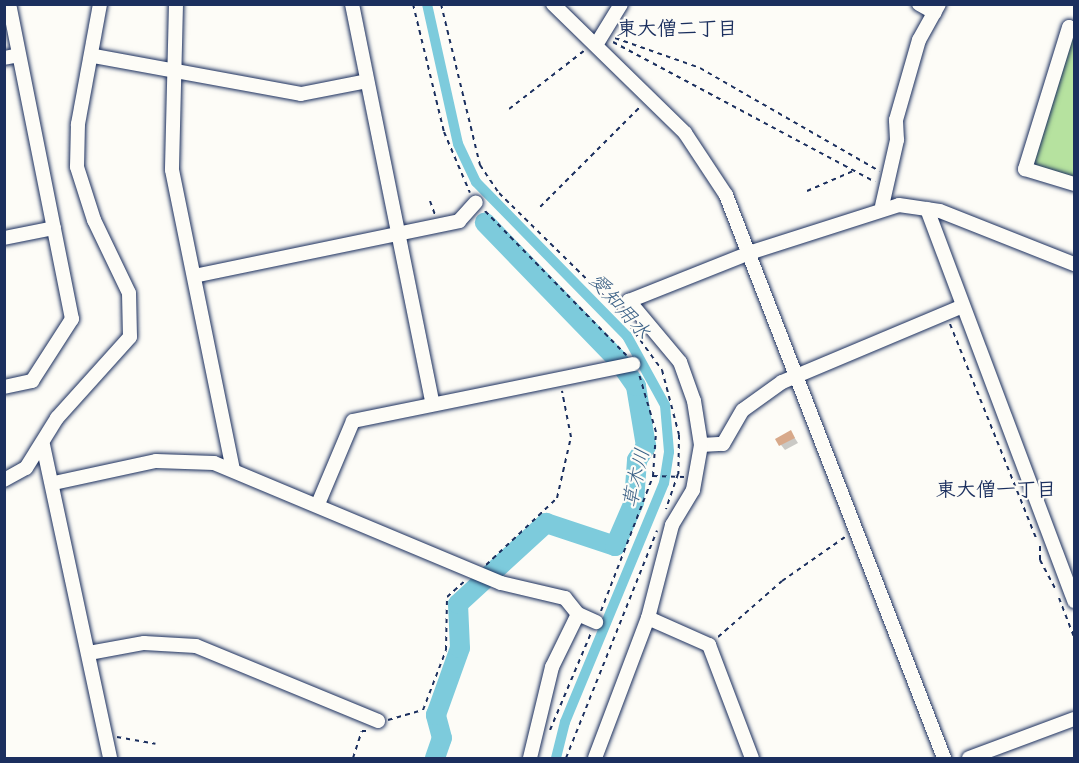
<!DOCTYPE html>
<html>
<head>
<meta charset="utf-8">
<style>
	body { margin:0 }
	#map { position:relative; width:1079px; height:763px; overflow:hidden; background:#fdfcf7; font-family:Pangolin,"Klee One",sans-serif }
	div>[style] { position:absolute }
	.green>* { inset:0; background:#b6e29f }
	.shadow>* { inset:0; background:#0003 }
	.canal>* { height:10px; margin:-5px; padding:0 5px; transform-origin:5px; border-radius:5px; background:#7dcbdc }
	.river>* { height:20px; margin:-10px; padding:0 10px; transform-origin:10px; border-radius:10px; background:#7dcbdc }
	.building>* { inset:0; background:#d8a98a }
	.path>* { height:2px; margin-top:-1px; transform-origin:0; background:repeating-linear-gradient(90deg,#1b2f5e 0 4.5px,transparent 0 9px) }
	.roads { filter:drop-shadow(0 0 2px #1b2f5e) drop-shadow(0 0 2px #1b2f5e) }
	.minor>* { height:14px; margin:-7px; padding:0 7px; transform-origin:7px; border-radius:7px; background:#fdfcf7 }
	span { translate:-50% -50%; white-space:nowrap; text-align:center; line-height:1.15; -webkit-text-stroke:4.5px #fdfcf7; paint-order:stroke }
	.neighbourhood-label { font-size:20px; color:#1b2f5e; font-weight:700 }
	.water-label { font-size:20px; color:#385e84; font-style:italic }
	.frame { position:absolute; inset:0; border:6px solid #1b2f5e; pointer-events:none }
</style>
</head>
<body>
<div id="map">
	<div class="green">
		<i style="clip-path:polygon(1074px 29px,1074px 186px,1026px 172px)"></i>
	</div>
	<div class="shadow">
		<i style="clip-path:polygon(791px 432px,798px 443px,785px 450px,777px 440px)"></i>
	</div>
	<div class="canal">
		<i style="left:427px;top:4px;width:143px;rotate:77.5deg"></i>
		<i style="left:458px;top:144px;width:42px;rotate:64.7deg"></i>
		<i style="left:476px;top:182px;width:216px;rotate:45.6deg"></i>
		<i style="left:627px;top:336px;width:79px;rotate:61.2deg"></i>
		<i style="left:665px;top:405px;width:47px;rotate:85.1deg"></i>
		<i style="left:669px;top:452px;width:31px;rotate:99deg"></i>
		<i style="left:664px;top:483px;width:259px;rotate:112.5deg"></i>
		<i style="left:565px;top:722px;width:37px;rotate:104deg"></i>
	</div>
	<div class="river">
		<i style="left:435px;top:758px;width:21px;rotate:-71deg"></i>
		<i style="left:442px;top:738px;width:24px;rotate:-105deg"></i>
		<i style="left:436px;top:715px;width:71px;rotate:-70.3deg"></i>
		<i style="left:460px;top:648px;width:44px;rotate:-92.6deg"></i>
		<i style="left:458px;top:604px;width:120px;rotate:-42.6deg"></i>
		<i style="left:546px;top:523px;width:73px;rotate:18.4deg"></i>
		<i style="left:615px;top:546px;width:48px;rotate:-66.6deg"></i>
		<i style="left:634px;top:502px;width:42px;rotate:-85.9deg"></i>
		<i style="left:637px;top:460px;width:17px;rotate:-57deg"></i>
		<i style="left:646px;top:446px;width:61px;rotate:-99.5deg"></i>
		<i style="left:636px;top:386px;width:33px;rotate:-125deg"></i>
		<i style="left:617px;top:359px;width:190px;rotate:-134.1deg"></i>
	</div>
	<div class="building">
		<i style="clip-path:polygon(791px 430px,795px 438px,779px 446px,775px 439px)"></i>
	</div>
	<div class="path">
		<i style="left:413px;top:4px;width:132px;rotate:76.4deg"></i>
		<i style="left:444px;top:132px;width:66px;rotate:66.9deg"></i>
		<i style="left:441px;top:4px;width:166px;rotate:76.4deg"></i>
		<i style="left:480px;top:165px;width:34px;rotate:56deg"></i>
		<i style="left:499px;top:193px;width:168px;rotate:44.5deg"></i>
		<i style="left:619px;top:311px;width:73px;rotate:53.9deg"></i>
		<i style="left:662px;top:370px;width:67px;rotate:75.3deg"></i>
		<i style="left:679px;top:435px;width:39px;rotate:91deg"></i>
		<i style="left:678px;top:474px;width:37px;rotate:109deg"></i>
		<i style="left:615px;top:38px;width:90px;rotate:19.4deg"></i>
		<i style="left:700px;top:68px;width:207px;rotate:29.9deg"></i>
		<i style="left:613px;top:42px;width:297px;rotate:28.1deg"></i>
		<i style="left:509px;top:109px;width:96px;rotate:-37.8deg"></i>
		<i style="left:807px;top:191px;width:50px;rotate:-23.5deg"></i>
		<i style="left:430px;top:201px;width:15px;rotate:70deg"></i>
		<i style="left:540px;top:207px;width:141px;rotate:-45deg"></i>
		<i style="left:485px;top:211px;width:202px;rotate:45.6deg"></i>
		<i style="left:950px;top:324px;width:231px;rotate:68.1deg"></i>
		<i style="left:653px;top:476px;width:31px;rotate:2deg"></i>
		<i style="left:1040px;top:546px;width:14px;rotate:90deg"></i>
		<i style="left:1040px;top:560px;width:34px;rotate:62deg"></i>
		<i style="left:486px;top:565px;width:98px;rotate:-43.3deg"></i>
		<i style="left:557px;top:498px;width:63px;rotate:-77.1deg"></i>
		<i style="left:571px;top:437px;width:47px;rotate:-101.1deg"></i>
		<i style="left:1059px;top:598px;width:42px;rotate:69deg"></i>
		<i style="left:601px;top:611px;width:145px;rotate:-68.9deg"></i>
		<i style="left:653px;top:476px;width:44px;rotate:-86.1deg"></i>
		<i style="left:656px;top:432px;width:60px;rotate:-106.3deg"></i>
		<i style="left:718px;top:637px;width:85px;rotate:-41.2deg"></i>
		<i style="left:782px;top:581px;width:77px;rotate:-34.9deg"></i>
		<i style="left:388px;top:720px;width:36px;rotate:-16deg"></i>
		<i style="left:423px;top:710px;width:64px;rotate:-69deg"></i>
		<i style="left:446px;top:650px;width:53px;rotate:-88.9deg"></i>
		<i style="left:447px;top:597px;width:25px;rotate:-42deg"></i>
		<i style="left:550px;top:730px;width:105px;rotate:-67.1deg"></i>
		<i style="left:117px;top:737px;width:39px;rotate:10deg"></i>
		<i style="left:353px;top:758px;width:28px;rotate:-72deg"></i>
		<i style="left:362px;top:731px;width:8px"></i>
		<i style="left:566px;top:758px;width:245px;rotate:-68.2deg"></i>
	</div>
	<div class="roads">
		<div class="minor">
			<i style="left:176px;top:4px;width:166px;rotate:91.4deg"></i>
			<i style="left:172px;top:170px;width:305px;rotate:78.5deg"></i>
			<i style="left:352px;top:4px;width:408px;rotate:78.6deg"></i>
			<i style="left:553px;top:4px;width:185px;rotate:44.3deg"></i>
			<i style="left:685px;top:133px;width:74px;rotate:56.5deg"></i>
			<i style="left:726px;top:195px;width:604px;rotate:68.83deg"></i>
			<i style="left:919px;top:4px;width:18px;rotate:29deg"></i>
			<i style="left:1074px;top:29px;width:5px;rotate:-158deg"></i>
			<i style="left:1069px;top:27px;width:149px;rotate:107.2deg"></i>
			<i style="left:1025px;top:169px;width:51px;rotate:17deg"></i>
			<i style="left:596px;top:45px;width:48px;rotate:-58.6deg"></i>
			<i style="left:94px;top:56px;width:210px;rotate:10.4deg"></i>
			<i style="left:301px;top:94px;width:67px;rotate:-11.1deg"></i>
			<i style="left:4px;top:58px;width:15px;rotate:-11deg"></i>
			<i style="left:882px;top:206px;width:68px;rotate:-77.2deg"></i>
			<i style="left:897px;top:140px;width:20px;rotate:-93deg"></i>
			<i style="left:896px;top:120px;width:83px;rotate:-74deg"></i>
			<i style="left:919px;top:40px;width:41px;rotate:-60.9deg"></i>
			<i style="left:927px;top:209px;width:419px;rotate:69.4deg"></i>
			<i style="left:4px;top:238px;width:51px;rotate:-11.3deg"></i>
			<i style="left:194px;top:276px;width:271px;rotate:-11.7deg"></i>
			<i style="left:459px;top:221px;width:25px;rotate:-48deg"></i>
			<i style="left:4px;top:387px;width:29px;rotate:-12deg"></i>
			<i style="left:32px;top:381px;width:74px;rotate:-57.2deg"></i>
			<i style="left:72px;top:319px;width:321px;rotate:-101.3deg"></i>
			<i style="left:43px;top:445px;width:320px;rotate:77.9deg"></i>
			<i style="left:701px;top:445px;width:22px;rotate:-3deg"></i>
			<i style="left:723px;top:444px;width:39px;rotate:-60deg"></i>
			<i style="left:743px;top:410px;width:48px;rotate:-35.7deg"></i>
			<i style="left:782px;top:382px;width:196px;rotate:-22.8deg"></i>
			<i style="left:4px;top:480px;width:25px;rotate:-29deg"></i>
			<i style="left:26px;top:468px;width:59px;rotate:-58.2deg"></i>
			<i style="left:57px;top:418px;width:109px;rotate:-48deg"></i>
			<i style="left:130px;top:337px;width:44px;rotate:-91.3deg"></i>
			<i style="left:129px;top:293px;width:81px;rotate:-115.6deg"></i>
			<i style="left:94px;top:220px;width:56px;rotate:-107.8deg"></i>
			<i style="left:77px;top:167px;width:43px;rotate:-88.7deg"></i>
			<i style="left:78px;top:124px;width:122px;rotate:-79.6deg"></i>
			<i style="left:54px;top:483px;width:104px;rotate:-12.2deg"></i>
			<i style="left:156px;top:461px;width:58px;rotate:2deg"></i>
			<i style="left:214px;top:463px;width:311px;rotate:22.7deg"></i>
			<i style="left:501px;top:583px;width:66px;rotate:13.2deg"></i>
			<i style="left:565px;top:598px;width:21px;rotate:51deg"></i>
			<i style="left:578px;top:614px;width:59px;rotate:116.1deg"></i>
			<i style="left:552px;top:667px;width:94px;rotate:103.6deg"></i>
			<i style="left:318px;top:504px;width:90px;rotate:-67.1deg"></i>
			<i style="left:353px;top:421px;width:286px;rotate:-11.5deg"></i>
			<i style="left:578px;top:614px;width:20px;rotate:24deg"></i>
			<i style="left:648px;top:618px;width:67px;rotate:23.9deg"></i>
			<i style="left:709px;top:645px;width:121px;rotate:69.2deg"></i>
			<i style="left:89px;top:653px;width:56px;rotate:-10.3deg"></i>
			<i style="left:144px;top:643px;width:52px;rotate:3.3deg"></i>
			<i style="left:196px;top:646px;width:197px;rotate:22.4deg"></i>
			<i style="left:595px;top:758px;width:150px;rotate:-69.3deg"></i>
			<i style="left:648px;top:618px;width:96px;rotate:-75.5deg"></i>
			<i style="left:672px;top:525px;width:41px;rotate:-59deg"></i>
			<i style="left:693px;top:490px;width:46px;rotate:-79.9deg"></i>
			<i style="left:701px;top:445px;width:45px;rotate:-99deg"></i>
			<i style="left:694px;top:401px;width:41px;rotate:-109.7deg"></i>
			<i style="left:680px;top:362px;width:80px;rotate:-129.9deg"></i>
			<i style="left:629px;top:301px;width:132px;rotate:-21.7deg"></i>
			<i style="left:752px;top:252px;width:154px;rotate:-17.7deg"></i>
			<i style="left:899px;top:205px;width:41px;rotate:8.3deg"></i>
			<i style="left:940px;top:211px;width:144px;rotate:21.6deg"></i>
			<i style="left:969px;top:758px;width:112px;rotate:-20.4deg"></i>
		</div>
	</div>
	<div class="neighbourhood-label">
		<span style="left:677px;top:28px">東大僧二丁目</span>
		<span style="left:996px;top:489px">東大僧一丁目</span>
	</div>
	<div class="water-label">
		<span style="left:620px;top:306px;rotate:48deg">愛知用水</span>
		<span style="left:636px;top:478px;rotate:-77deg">草木川</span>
	</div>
	<div class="frame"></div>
</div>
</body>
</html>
